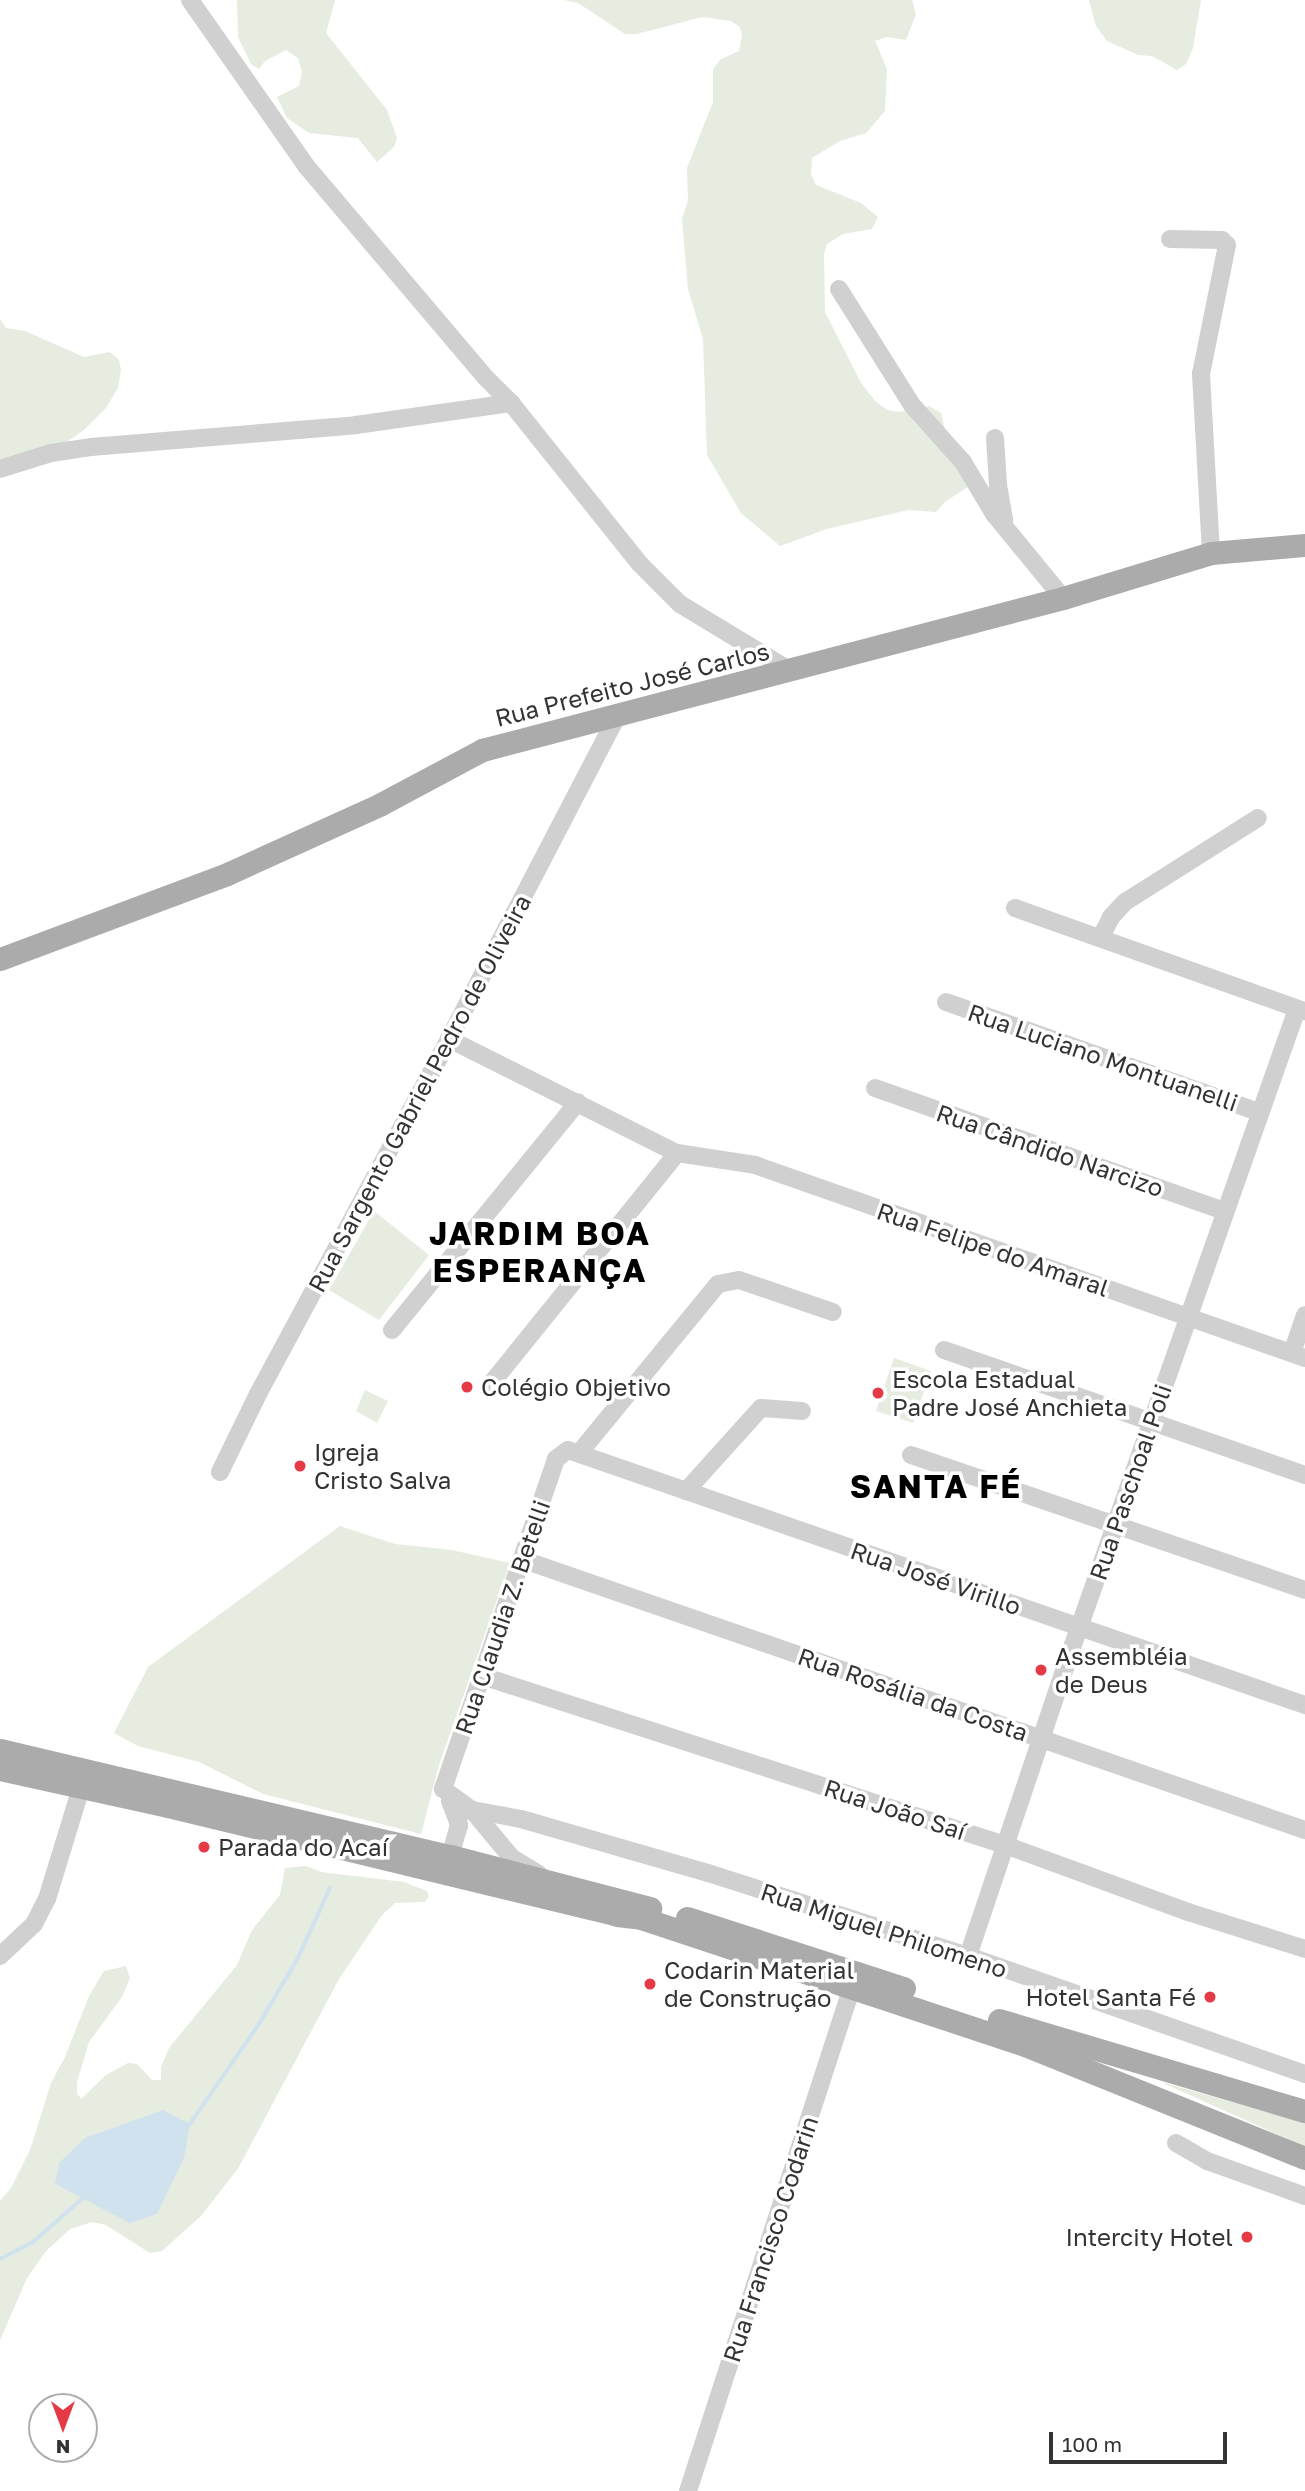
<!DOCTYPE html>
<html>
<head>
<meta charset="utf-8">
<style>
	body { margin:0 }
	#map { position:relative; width:1305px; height:2491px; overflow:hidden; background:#fff; font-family:"Golos Text",sans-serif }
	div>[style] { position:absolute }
	.green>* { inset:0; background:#e6ecdf }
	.water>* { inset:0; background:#cfe2ee }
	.stream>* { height:3.5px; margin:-1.75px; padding:0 1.75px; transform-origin:1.75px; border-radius:1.75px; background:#cfe2ee }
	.minor>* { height:18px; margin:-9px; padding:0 9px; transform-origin:9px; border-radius:9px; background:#d0d0d0 }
	.major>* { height:23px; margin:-11.5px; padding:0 11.5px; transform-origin:11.5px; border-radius:11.5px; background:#ababab }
	.dots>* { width:19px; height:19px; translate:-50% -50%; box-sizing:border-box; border:4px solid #fff; border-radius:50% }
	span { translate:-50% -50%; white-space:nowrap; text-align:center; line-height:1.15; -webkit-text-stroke:7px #fff; paint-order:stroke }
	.street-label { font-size:24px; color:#333 }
	.poi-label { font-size:24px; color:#333 }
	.left { translate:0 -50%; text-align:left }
	.right { translate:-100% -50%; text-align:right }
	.district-label { font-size:32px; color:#000; font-weight:700; letter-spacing:2px }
	.north { position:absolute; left:28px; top:2393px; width:70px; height:70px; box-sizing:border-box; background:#fff; border:2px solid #adadad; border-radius:50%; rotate:180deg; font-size:19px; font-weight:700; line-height:28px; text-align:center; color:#333 }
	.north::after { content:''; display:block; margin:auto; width:24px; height:32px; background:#e63946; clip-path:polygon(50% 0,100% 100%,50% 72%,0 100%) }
	.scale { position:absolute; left:1049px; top:2432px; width:178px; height:32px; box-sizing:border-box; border:4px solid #333; border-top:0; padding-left:9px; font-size:21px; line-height:24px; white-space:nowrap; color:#333; -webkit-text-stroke:5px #fff; paint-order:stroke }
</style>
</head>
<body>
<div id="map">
	<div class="green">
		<i style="clip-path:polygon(237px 0,335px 0,326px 33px,387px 110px,397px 138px,394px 147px,377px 162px,358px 138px,309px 133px,287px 118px,277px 97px,299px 86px,302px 72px,298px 58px,286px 50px,265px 61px,259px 69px,251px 64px,238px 37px)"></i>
		<i style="clip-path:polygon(564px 0,912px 0,916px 14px,906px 40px,887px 37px,875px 41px,887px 69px,885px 111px,866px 133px,840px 141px,812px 158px,811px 174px,816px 185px,861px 203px,878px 217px,872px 229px,843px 234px,827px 244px,824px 254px,825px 312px,861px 383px,876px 402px,887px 410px,900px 412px,929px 406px,941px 413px,949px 447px,968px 487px,946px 501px,936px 512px,908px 510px,827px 529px,780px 546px,741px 513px,707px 455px,703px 339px,688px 289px,682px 219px,688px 200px,687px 168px,713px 102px,713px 69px,721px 59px,739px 51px,742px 36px,740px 27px,731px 21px,702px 17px,637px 34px,625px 34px,578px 3px)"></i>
		<i style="clip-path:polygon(1089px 0,1201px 0,1193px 48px,1186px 64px,1177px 70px,1152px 56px,1138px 55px,1107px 41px,1096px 26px)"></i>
		<i style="clip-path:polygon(0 319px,6px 328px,25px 331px,84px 357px,110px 352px,119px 360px,121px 370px,118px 388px,106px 408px,84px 430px,61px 446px,0 461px)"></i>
		<i style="clip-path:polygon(374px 1211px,429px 1255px,379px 1320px,329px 1290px)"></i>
		<i style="clip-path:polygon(894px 1358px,931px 1371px,913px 1423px,876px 1411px)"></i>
		<i style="clip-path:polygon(365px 1390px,388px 1401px,377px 1423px,356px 1411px)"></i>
		<i style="clip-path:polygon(340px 1526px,395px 1544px,452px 1550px,510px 1563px,439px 1765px,421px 1834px,263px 1794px,199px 1762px,138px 1746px,114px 1733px,148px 1667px)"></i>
		<i style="clip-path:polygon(evenodd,306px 1866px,321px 1872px,404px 1882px,427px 1891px,429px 1896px,425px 1902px,395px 1903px,382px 1915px,339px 1979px,239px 2167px,201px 2216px,162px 2251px,150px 2253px,106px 2225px,92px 2222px,70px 2229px,46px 2251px,27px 2278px,0 2340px,0 2201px,11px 2188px,30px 2150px,51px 2083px,65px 2057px,89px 1996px,104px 1971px,126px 1966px,130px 1978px,122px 1997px,89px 2042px,77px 2082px,77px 2093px,81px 2099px,106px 2075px,128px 2063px,137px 2064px,152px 2080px,161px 2080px,161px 2067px,169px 2048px,237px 1965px,252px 1930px,280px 1895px,285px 1868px,306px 1866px,55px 2184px,164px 2195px,157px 2214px,83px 2198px,55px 2184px)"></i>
		<i style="clip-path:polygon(1161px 2082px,1305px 2123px,1305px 2147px)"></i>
	</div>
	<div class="water">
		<i style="clip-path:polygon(163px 2110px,190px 2124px,184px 2158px,157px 2214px,130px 2223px,55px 2184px,59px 2163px,85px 2138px)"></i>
	</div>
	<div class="stream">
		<i style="left:190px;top:2124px;width:121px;rotate:-55.4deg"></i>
		<i style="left:259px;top:2024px;width:77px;rotate:-59.4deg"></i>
		<i style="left:298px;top:1958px;width:77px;rotate:-65.4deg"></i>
		<i style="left:0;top:2259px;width:36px;rotate:-27deg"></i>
		<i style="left:32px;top:2243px;width:68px;rotate:-41.4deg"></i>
	</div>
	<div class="minor">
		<i style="left:190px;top:0;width:204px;rotate:55deg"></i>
		<i style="left:307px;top:167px;width:275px;rotate:49.7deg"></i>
		<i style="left:485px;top:377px;width:37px;rotate:45deg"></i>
		<i style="left:511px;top:403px;width:206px;rotate:51.3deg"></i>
		<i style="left:640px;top:564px;width:57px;rotate:45deg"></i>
		<i style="left:680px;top:604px;width:127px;rotate:31.2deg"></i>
		<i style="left:1170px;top:239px;width:52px;rotate:1.1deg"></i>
		<i style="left:1222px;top:240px;width:7px;rotate:45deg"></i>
		<i style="left:1227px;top:245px;width:132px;rotate:101.4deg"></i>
		<i style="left:1201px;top:374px;width:179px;rotate:86.8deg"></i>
		<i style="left:839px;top:289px;width:137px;rotate:57.8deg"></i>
		<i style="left:912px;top:405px;width:76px;rotate:48.2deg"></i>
		<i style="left:963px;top:462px;width:61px;rotate:59.2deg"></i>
		<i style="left:994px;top:514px;width:109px;rotate:50.6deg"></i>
		<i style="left:995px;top:438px;width:47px;rotate:86.3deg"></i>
		<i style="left:998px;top:485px;width:36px;rotate:80deg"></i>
		<i style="left:0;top:469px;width:53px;rotate:-17.4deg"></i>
		<i style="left:51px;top:453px;width:40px;rotate:-8.5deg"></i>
		<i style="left:91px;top:447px;width:266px;rotate:-4.7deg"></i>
		<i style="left:356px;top:425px;width:157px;rotate:-8.1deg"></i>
		<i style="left:1015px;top:908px;width:308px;rotate:19.6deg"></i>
		<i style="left:1101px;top:937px;width:22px;rotate:-63deg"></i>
		<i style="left:1111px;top:917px;width:21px;rotate:-47deg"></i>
		<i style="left:1125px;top:902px;width:157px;rotate:-32.3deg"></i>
		<i style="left:946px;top:1002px;width:332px;rotate:19.4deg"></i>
		<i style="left:449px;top:1039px;width:255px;rotate:26.6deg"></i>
		<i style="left:677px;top:1153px;width:79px;rotate:8.7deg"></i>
		<i style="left:755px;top:1165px;width:583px;rotate:19.34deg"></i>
		<i style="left:875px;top:1088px;width:371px;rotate:19.4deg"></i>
		<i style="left:392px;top:1330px;width:294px;rotate:-50.8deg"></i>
		<i style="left:944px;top:1350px;width:382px;rotate:19.1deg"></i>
		<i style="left:1292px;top:1353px;width:40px;rotate:-71.1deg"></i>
		<i style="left:490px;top:1385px;width:298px;rotate:-51.1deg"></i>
		<i style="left:580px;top:1452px;width:217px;rotate:-50.6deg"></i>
		<i style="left:718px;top:1284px;width:21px;rotate:-11deg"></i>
		<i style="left:739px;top:1280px;width:99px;rotate:18.8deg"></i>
		<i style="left:911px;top:1455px;width:416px;rotate:18.9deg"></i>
		<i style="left:220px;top:1472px;width:87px;rotate:-64deg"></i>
		<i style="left:258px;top:1394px;width:403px;rotate:-61.7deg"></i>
		<i style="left:449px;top:1039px;width:366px;rotate:-62.5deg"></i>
		<i style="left:686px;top:1491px;width:112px;rotate:-47.9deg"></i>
		<i style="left:761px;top:1408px;width:41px;rotate:4.2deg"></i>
		<i style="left:521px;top:1559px;width:830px;rotate:19.07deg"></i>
		<i style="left:482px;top:1676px;width:550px;rotate:17.91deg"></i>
		<i style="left:1005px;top:1845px;width:195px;rotate:20.1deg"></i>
		<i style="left:1188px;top:1912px;width:123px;rotate:17.5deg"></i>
		<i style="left:443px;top:1789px;width:349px;rotate:-71.1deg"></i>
		<i style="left:556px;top:1459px;width:15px;rotate:-37deg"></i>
		<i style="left:568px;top:1450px;width:780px;rotate:19.09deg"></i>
		<i style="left:443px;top:1789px;width:36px;rotate:36deg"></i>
		<i style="left:472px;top:1810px;width:62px;rotate:50.2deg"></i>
		<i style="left:512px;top:1858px;width:31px;rotate:31deg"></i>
		<i style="left:450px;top:1801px;width:26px;rotate:69deg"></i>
		<i style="left:459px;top:1825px;width:32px;rotate:106deg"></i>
		<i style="left:456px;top:1812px;width:16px;rotate:-7deg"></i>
		<i style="left:472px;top:1810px;width:50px;rotate:10.4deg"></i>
		<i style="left:521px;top:1819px;width:195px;rotate:16.1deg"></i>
		<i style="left:708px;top:1873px;width:273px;rotate:17.7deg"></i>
		<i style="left:968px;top:1956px;width:357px;rotate:19.3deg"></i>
		<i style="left:0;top:1956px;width:47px;rotate:-43.3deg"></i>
		<i style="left:34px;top:1924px;width:28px;rotate:-63deg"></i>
		<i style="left:47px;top:1899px;width:116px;rotate:-73deg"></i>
		<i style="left:968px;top:1956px;width:313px;rotate:-71.4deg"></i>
		<i style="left:1068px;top:1659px;width:689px;rotate:-70.59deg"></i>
		<i style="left:1176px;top:2143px;width:36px;rotate:30deg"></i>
		<i style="left:1207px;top:2161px;width:104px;rotate:19.7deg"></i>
		<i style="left:688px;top:2491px;width:530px;rotate:-71.98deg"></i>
	</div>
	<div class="major">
		<i style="left:0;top:959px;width:242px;rotate:-20.5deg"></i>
		<i style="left:227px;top:874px;width:169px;rotate:-24.4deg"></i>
		<i style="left:381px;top:804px;width:115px;rotate:-28.1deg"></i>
		<i style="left:482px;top:750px;width:601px;rotate:-14.66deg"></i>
		<i style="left:1063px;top:598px;width:155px;rotate:-16.9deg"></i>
		<i style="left:1211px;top:553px;width:94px;rotate:-4.9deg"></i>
		<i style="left:0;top:1750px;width:462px;rotate:13.3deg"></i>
		<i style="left:450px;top:1856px;width:207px;rotate:14.6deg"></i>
		<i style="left:0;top:1769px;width:172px;rotate:12.4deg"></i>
		<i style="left:168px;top:1806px;width:462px;rotate:13.6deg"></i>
		<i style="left:617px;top:1915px;width:24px;rotate:7deg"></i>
		<i style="left:641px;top:1918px;width:404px;rotate:18.3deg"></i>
		<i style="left:1025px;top:2045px;width:302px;rotate:22deg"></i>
		<i style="left:687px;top:1918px;width:228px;rotate:17.9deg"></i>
		<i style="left:999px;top:2020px;width:319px;rotate:16.6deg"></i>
	</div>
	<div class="dots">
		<i style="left:467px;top:1387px;background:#e63946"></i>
		<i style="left:878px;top:1393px;background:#e63946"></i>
		<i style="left:300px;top:1466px;background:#e63946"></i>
		<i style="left:1041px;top:1670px;background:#e63946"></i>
		<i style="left:204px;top:1847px;background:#e63946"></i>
		<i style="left:650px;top:1984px;background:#e63946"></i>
		<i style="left:1210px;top:1997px;background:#e63946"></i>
		<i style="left:1247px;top:2237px;background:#e63946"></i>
	</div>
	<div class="street-label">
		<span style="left:632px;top:684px;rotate:-14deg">Rua Prefeito José Carlos</span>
		<span style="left:1103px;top:1057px;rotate:19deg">Rua Luciano Montuanelli</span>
		<span style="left:419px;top:1093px;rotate:-62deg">Rua Sargento Gabriel Pedro de Oliveira</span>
		<span style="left:1050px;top:1150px;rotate:19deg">Rua Cândido Narcizo</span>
		<span style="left:993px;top:1249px;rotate:19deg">Rua Felipe do Amaral</span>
		<span style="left:1130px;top:1482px;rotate:-71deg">Rua Paschoal Poli</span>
		<span style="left:936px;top:1578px;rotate:19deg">Rua José Virillo</span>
		<span style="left:502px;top:1617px;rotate:-71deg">Rua Claudia Z. Betelli</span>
		<span style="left:913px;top:1694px;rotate:19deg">Rua Rosália da Costa</span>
		<span style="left:895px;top:1809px;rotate:18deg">Rua João Saí</span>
		<span style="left:884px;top:1930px;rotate:18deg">Rua Miguel Philomeno</span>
		<span style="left:770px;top:2239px;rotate:-72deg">Rua Francisco Codarin</span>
	</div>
	<div class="poi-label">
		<span class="left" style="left:892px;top:1393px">Escola Estadual<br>Padre José Anchieta</span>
		<span class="left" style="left:481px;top:1387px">Colégio Objetivo</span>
		<span class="left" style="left:314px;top:1466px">Igreja<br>Cristo Salva</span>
		<span class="left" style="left:1055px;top:1670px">Assembléia<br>de Deus</span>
		<span class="left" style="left:218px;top:1847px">Parada do Acaí</span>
		<span class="left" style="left:664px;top:1984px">Codarin Material<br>de Construção</span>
		<span class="right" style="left:1196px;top:1997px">Hotel Santa Fé</span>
		<span class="right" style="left:1233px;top:2237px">Intercity Hotel</span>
	</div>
	<div class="district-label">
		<span style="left:540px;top:1252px">JARDIM BOA<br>ESPERANÇA</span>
		<span style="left:936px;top:1486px">SANTA FÉ</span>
	</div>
	<div class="north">N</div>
	<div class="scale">100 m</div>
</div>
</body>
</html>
